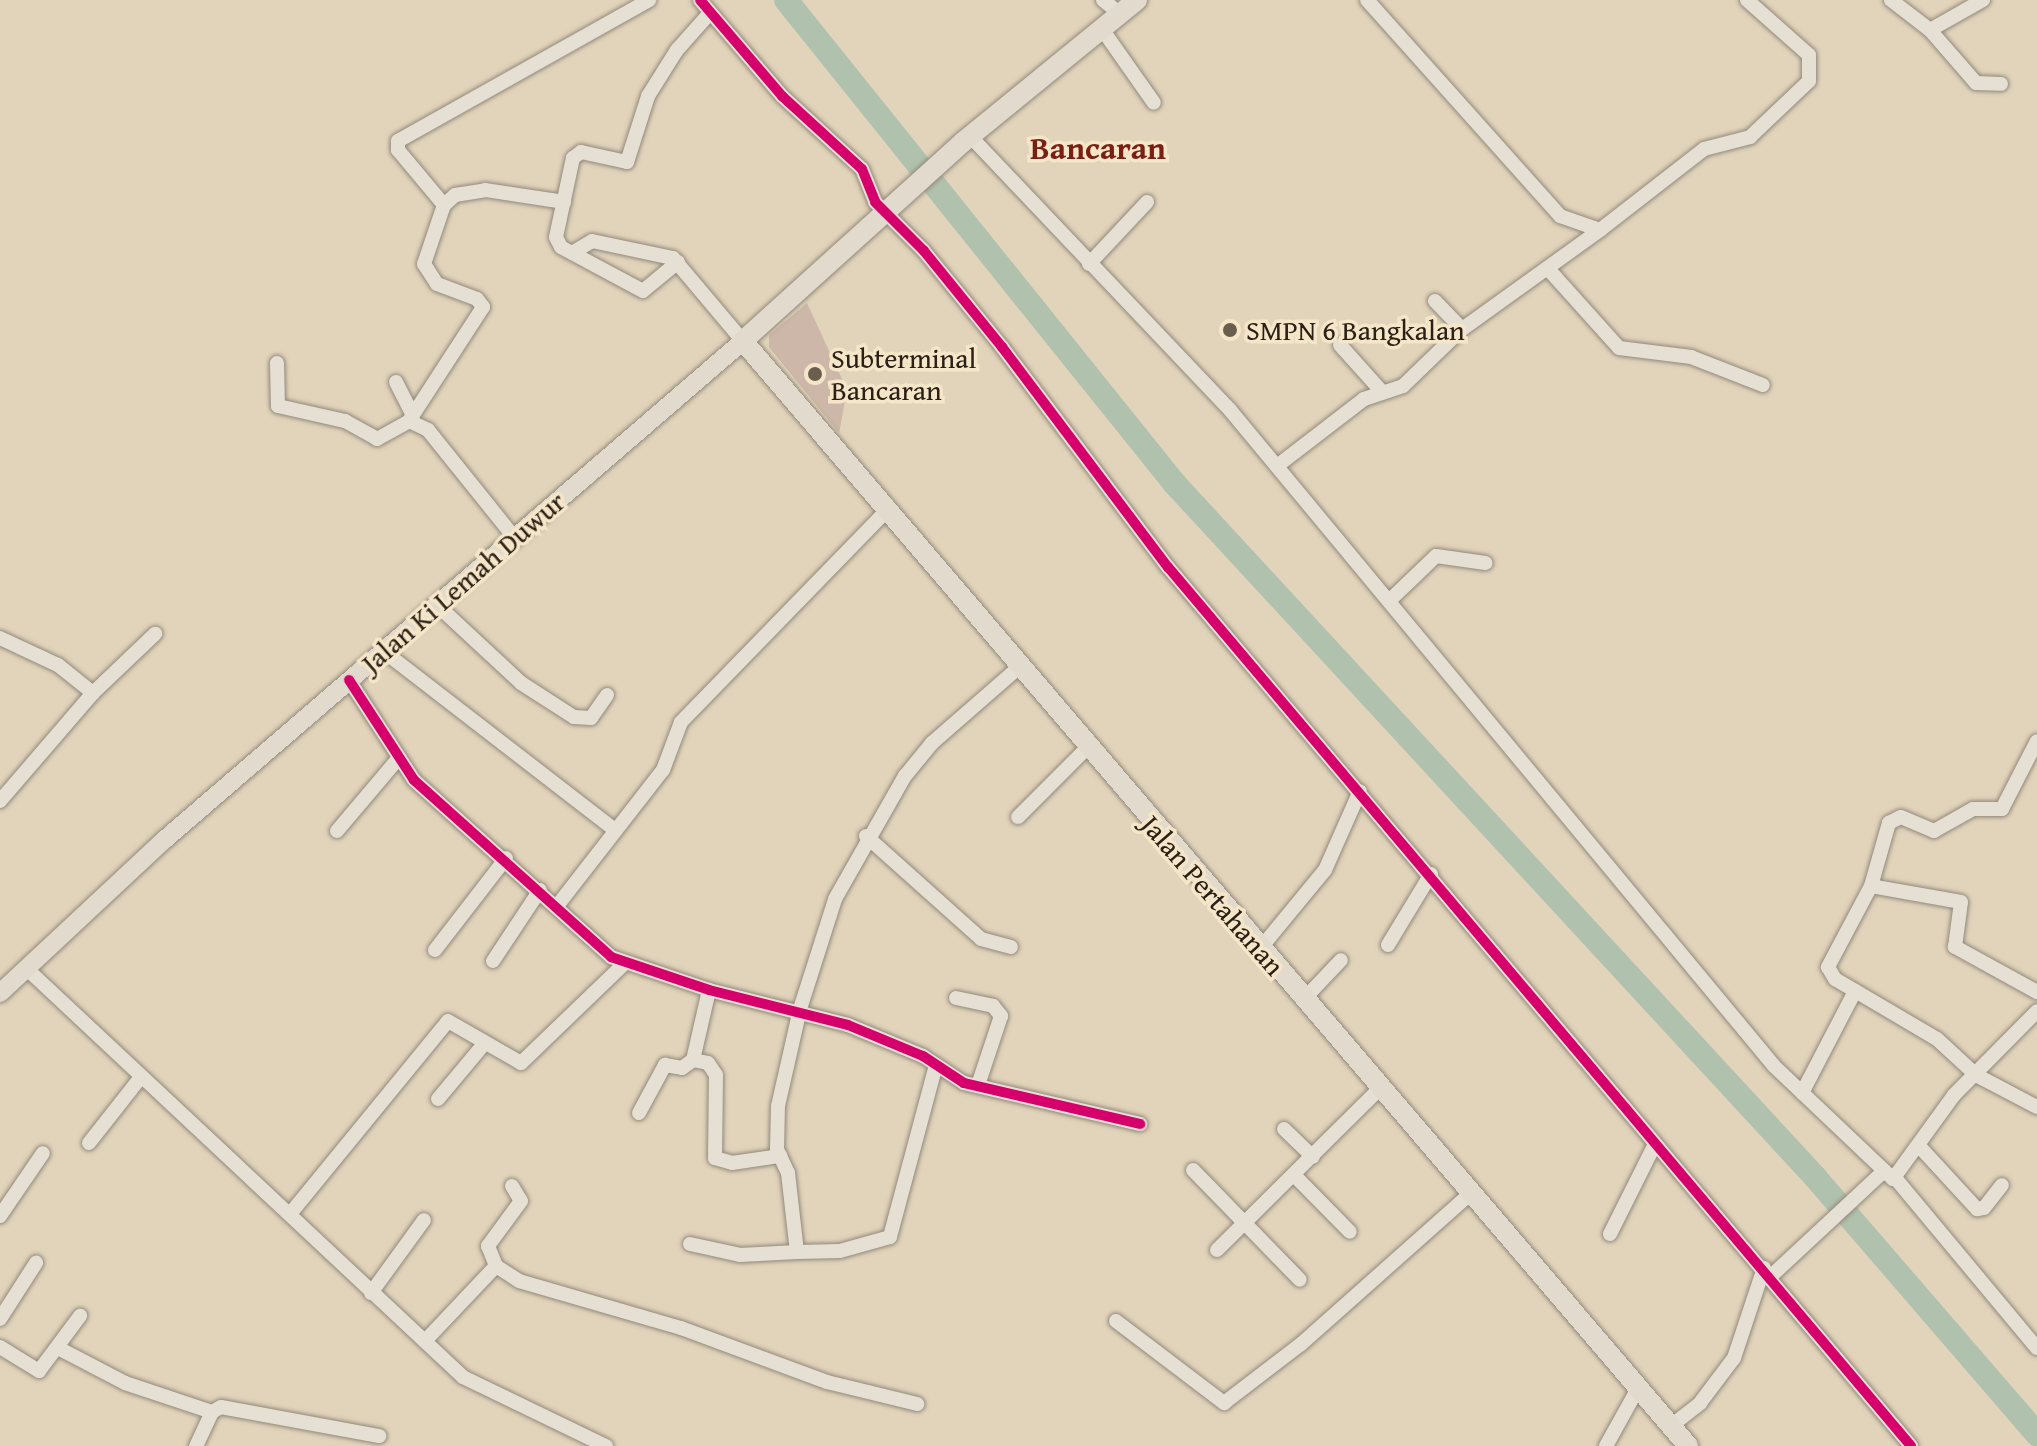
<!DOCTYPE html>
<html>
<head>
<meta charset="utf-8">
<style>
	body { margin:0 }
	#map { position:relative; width:2037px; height:1446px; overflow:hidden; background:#e2d4bb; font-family:"Gentium Book Plus",serif }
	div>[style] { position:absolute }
	.river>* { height:24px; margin:-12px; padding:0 12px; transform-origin:12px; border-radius:12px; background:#b0c2ad }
	.building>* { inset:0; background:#ccb7a8 }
	.roads { filter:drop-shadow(0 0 2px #92897b) drop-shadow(0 0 2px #92897b) }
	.minor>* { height:14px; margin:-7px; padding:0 7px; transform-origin:7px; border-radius:7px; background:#e6e0d4 }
	.major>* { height:18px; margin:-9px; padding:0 9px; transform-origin:9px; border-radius:9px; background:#e2dacc }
	.highway>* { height:20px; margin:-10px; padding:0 10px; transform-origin:10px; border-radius:10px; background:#e2dacc }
	.cycleway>* { height:10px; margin:-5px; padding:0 5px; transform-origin:5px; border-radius:5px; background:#d6006c }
	.dots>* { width:22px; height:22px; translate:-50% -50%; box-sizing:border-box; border:4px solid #f6e6c9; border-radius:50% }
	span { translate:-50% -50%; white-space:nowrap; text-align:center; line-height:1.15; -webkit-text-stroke:7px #f6e6c9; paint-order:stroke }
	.poi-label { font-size:28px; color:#2a2015 }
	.left { translate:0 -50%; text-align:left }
	.street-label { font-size:28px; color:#2a2015 }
	.quarter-label { font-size:32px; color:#7a1f14; font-weight:700 }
</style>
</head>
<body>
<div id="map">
	<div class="river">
		<i style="left:786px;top:0;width:620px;rotate:51.22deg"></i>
		<i style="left:1174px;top:483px;width:945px;rotate:47.27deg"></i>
		<i style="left:1815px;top:1177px;width:340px;rotate:49.2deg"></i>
	</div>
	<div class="building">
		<i style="clip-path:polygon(807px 303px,847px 390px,839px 433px,769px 347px,769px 335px)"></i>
	</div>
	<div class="roads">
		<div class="minor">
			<i style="left:700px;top:0;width:126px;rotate:49.5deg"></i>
			<i style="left:782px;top:96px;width:108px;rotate:42.4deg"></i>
			<i style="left:862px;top:169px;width:35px;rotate:68deg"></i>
			<i style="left:875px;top:202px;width:69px;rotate:45deg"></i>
			<i style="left:924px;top:251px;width:124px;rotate:50.9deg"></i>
			<i style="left:1002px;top:347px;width:276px;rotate:53deg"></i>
			<i style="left:1168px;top:567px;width:1151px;rotate:49.79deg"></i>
			<i style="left:1103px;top:0;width:22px;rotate:39deg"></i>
			<i style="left:1367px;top:0;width:290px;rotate:48.2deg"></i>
			<i style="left:1560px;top:216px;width:42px;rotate:19.3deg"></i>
			<i style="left:1600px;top:230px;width:170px;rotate:144.3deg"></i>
			<i style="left:1891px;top:0;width:49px;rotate:37.6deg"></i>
			<i style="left:1930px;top:30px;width:61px;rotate:-29.5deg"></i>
			<i style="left:1102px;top:29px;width:90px;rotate:54.9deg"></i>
			<i style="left:1930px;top:30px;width:70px;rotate:49deg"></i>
			<i style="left:1976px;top:83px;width:25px;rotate:2deg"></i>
			<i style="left:970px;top:136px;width:378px;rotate:46.5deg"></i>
			<i style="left:1230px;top:410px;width:852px;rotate:50.33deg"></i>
			<i style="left:1774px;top:1066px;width:164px;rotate:43.5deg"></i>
			<i style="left:1893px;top:1179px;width:104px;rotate:-54deg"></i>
			<i style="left:1954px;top:1095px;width:118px;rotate:-45.3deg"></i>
			<i style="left:444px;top:205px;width:72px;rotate:-129.9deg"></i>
			<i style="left:398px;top:150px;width:9px;rotate:-90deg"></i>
			<i style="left:398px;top:141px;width:288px;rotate:-29.3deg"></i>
			<i style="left:1600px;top:230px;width:132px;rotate:-37.9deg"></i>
			<i style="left:1704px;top:149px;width:48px;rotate:-14.6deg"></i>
			<i style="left:1750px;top:137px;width:81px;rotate:-43.5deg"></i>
			<i style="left:1809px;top:81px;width:26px;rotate:-90deg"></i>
			<i style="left:1809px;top:55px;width:83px;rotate:-138.4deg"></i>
			<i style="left:572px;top:253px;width:23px;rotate:-31deg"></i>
			<i style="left:592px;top:241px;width:83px;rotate:11.9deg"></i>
			<i style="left:673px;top:258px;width:109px;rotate:49.9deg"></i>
			<i style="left:678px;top:262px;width:45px;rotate:140.4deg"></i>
			<i style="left:643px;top:291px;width:93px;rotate:-151.8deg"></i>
			<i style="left:561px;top:247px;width:11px;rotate:-117deg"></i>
			<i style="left:556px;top:237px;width:81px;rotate:-77.9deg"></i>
			<i style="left:573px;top:158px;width:10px;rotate:-37deg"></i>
			<i style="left:581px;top:152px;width:47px;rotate:12.3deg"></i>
			<i style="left:627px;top:162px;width:69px;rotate:-72.3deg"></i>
			<i style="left:648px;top:96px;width:54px;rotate:-57.8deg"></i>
			<i style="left:677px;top:50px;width:48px;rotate:-48.4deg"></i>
			<i style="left:1089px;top:264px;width:85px;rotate:-46.9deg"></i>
			<i style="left:1550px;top:271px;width:103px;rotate:48.1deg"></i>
			<i style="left:1619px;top:348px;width:73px;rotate:7.1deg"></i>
			<i style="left:1691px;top:357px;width:77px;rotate:21.3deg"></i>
			<i style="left:1340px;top:345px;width:64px;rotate:48.1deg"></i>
			<i style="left:277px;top:363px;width:43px;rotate:88.7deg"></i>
			<i style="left:278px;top:406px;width:69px;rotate:12.6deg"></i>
			<i style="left:345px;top:421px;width:37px;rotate:29deg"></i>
			<i style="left:377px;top:439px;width:37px;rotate:-29deg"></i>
			<i style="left:409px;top:421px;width:21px;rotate:25deg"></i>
			<i style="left:428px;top:430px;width:137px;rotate:51.2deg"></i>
			<i style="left:396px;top:382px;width:37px;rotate:63deg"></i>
			<i style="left:409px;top:421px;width:136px;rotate:-57deg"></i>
			<i style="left:483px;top:307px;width:10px;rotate:-127deg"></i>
			<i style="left:477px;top:299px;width:43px;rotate:-159.4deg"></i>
			<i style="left:437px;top:284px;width:24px;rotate:-123deg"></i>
			<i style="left:424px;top:264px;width:62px;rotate:-71.3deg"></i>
			<i style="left:444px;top:205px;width:15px;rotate:-42deg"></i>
			<i style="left:455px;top:195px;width:30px;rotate:-9deg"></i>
			<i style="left:485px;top:190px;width:80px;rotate:8.6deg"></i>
			<i style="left:1277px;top:466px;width:110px;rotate:-37.6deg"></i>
			<i style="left:1364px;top:399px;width:41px;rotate:-18.4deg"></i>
			<i style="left:1403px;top:386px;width:82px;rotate:-44deg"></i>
			<i style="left:1462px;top:329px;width:39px;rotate:-134deg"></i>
			<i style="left:1389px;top:601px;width:65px;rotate:-43.8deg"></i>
			<i style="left:1436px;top:556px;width:50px;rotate:8deg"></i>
			<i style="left:436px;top:604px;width:116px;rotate:42.9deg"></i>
			<i style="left:521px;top:683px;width:63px;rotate:32.7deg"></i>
			<i style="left:574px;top:717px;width:17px;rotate:3deg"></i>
			<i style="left:591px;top:718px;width:28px;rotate:-55deg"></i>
			<i style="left:0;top:638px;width:64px;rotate:25deg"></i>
			<i style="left:58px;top:665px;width:45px;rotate:38.7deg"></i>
			<i style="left:382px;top:650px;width:294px;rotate:37.7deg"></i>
			<i style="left:349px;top:680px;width:119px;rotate:57deg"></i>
			<i style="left:414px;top:780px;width:265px;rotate:41.9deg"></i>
			<i style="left:611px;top:957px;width:103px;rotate:18.6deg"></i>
			<i style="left:709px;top:990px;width:143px;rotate:14.1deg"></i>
			<i style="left:848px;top:1025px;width:81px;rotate:22.5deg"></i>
			<i style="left:923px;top:1056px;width:49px;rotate:33.4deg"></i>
			<i style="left:964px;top:1083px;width:181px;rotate:13.1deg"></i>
			<i style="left:0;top:801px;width:143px;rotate:-49.3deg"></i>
			<i style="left:93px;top:693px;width:86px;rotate:-43.6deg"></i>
			<i style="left:1018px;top:817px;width:96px;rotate:-45deg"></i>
			<i style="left:337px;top:831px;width:93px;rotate:-49.8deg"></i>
			<i style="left:866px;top:836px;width:154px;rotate:41.8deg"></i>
			<i style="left:981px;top:939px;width:31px;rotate:15deg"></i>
			<i style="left:1871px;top:886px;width:66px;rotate:-74.1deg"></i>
			<i style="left:1889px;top:823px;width:13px;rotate:-27deg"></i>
			<i style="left:1901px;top:817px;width:36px;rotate:23deg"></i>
			<i style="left:1934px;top:831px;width:45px;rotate:-29.4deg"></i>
			<i style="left:1973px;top:809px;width:29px"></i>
			<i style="left:2002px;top:809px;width:76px;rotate:-62.8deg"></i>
			<i style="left:557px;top:906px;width:172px;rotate:-52.1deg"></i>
			<i style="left:663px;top:770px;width:51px;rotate:-69.4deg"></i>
			<i style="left:681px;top:722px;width:297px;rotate:-45.8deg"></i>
			<i style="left:1388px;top:945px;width:83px;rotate:-58.8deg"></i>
			<i style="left:435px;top:950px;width:116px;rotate:-52.3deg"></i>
			<i style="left:1259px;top:950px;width:104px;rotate:-50.5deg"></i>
			<i style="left:1325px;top:870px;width:86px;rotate:-66.1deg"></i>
			<i style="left:493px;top:961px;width:85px;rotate:-56.5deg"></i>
			<i style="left:27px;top:969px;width:597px;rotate:43.1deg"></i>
			<i style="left:463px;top:1377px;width:159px;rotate:25.8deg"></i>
			<i style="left:2037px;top:992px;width:94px;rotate:-151.2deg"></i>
			<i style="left:1955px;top:947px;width:45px;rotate:-82.4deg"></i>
			<i style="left:1961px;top:902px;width:91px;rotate:-169.9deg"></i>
			<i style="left:1871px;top:886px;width:92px;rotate:118deg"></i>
			<i style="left:1828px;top:967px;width:14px;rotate:60deg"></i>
			<i style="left:1835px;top:979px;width:118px;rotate:30.5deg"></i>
			<i style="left:1937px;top:1039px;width:53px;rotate:42.7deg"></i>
			<i style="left:1976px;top:1075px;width:69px;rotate:27.7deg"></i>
			<i style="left:956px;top:998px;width:38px;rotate:12deg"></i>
			<i style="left:993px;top:1006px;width:13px;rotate:51deg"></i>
			<i style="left:1001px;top:1016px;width:73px;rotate:108.4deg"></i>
			<i style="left:1305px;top:998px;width:52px;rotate:-46.5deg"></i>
			<i style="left:693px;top:1060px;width:15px;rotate:11deg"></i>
			<i style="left:708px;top:1063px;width:14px;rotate:56deg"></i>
			<i style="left:716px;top:1075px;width:83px;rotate:90.7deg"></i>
			<i style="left:715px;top:1158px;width:18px;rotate:16deg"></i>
			<i style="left:732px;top:1163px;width:49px;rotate:-8.3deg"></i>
			<i style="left:936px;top:1065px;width:178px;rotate:105deg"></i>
			<i style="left:890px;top:1237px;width:52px;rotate:164.4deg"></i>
			<i style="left:840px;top:1251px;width:43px;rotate:178.7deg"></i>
			<i style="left:797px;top:1252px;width:80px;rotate:-96.5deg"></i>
			<i style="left:788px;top:1173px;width:26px;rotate:-115deg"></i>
			<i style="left:777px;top:1149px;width:43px;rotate:-88.7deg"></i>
			<i style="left:778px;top:1106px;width:99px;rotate:-77.2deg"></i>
			<i style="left:800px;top:1009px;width:115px;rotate:-72.3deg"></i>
			<i style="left:835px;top:899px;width:142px;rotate:-60.4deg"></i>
			<i style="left:905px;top:776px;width:43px;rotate:-50.7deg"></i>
			<i style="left:932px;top:743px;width:114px;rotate:-41.1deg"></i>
			<i style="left:1802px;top:1093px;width:115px;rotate:-62.5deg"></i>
			<i style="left:438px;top:1099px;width:72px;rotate:-50.1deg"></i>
			<i style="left:639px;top:1113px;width:55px;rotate:-61.6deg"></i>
			<i style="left:665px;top:1065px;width:17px;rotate:10deg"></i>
			<i style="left:682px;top:1068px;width:14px;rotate:-36deg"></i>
			<i style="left:693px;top:1060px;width:72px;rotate:-77.1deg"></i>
			<i style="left:1284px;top:1129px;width:40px;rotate:44deg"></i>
			<i style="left:89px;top:1143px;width:84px;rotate:-51.8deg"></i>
			<i style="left:1919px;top:1146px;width:86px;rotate:47.4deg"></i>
			<i style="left:1977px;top:1209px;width:7px;rotate:-8deg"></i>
			<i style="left:1984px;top:1208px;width:29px;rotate:-52deg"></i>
			<i style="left:1193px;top:1170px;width:153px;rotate:45.8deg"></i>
			<i style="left:1295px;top:1176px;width:78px;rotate:45.5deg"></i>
			<i style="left:1896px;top:1179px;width:220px;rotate:50.2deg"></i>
			<i style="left:512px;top:1186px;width:17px;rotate:59deg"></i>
			<i style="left:521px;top:1201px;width:56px;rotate:126.3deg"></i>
			<i style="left:488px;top:1246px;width:22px;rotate:68deg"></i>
			<i style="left:496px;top:1266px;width:27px;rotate:33deg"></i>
			<i style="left:519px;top:1281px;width:169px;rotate:16.2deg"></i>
			<i style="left:681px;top:1328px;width:156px;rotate:20.3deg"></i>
			<i style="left:827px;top:1382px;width:93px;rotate:13.7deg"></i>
			<i style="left:290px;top:1214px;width:249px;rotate:-50.7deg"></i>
			<i style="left:448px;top:1021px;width:84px;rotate:29.9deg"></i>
			<i style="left:521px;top:1063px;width:143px;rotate:-43.9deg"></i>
			<i style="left:0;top:1216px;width:76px;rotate:-55.7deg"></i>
			<i style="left:1610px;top:1234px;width:101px;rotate:-63.4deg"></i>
			<i style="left:690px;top:1244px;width:51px;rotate:12.4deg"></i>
			<i style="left:740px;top:1255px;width:57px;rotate:-3deg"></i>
			<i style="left:1217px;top:1250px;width:230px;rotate:-44.8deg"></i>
			<i style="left:1771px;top:1276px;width:154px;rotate:-42.9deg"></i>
			<i style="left:371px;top:1293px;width:90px;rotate:-54deg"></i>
			<i style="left:0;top:1319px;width:67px;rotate:-57.3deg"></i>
			<i style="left:1116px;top:1321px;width:136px;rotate:37.2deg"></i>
			<i style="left:1224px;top:1403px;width:97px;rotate:-37.5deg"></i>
			<i style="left:1301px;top:1344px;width:226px;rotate:-41.6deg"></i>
			<i style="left:425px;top:1341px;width:103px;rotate:-46.6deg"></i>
			<i style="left:0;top:1347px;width:46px;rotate:31.6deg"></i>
			<i style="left:39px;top:1371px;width:69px;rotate:-53.3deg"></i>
			<i style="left:60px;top:1349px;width:73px;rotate:27.6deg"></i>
			<i style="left:125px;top:1383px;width:92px;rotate:18.4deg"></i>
			<i style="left:212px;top:1412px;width:38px;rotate:115deg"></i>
			<i style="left:212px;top:1412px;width:10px;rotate:-29deg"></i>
			<i style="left:221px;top:1407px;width:161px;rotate:10.4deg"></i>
			<i style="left:1671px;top:1426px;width:37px;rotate:-38deg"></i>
			<i style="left:1700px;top:1403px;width:56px;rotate:-52.9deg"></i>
			<i style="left:1734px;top:1358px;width:95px;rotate:-71.6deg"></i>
			<i style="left:1606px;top:1446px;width:64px;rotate:-61deg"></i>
		</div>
		<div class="major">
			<i style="left:0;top:993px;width:223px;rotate:-43deg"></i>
			<i style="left:163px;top:841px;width:766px;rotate:-40.76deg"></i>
		</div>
		<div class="highway">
			<i style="left:1137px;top:0;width:225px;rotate:140.8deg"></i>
			<i style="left:963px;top:142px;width:297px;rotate:137.9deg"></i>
			<i style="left:743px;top:341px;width:1454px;rotate:49.46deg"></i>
		</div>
	</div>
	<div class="cycleway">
		<i style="left:700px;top:0;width:126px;rotate:49.5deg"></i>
		<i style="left:782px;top:96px;width:108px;rotate:42.4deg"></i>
		<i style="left:862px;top:169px;width:35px;rotate:68deg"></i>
		<i style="left:875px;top:202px;width:69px;rotate:45deg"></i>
		<i style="left:924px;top:251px;width:124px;rotate:50.9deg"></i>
		<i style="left:1002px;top:347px;width:276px;rotate:53deg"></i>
		<i style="left:1168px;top:567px;width:1151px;rotate:49.79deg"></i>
		<i style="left:349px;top:680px;width:119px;rotate:57deg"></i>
		<i style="left:414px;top:780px;width:265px;rotate:41.9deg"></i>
		<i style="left:611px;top:957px;width:103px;rotate:18.6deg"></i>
		<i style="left:709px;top:990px;width:143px;rotate:14.1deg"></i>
		<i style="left:848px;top:1025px;width:81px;rotate:22.5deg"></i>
		<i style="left:923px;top:1056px;width:49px;rotate:33.4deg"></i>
		<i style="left:964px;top:1083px;width:181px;rotate:13.1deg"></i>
	</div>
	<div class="dots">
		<i style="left:1230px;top:330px;background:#6a5f4f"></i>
		<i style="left:815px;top:374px;background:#6a5f4f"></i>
	</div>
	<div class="poi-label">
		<span class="left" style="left:1246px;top:330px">SMPN 6 Bangkalan</span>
		<span class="left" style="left:831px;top:374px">Subterminal<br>Bancaran</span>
	</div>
	<div class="street-label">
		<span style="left:463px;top:582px;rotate:-41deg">Jalan Ki Lemah Duwur</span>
		<span style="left:1213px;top:895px;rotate:49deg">Jalan Pertahanan</span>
	</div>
	<div class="quarter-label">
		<span style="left:1098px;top:148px">Bancaran</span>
	</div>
</div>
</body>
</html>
